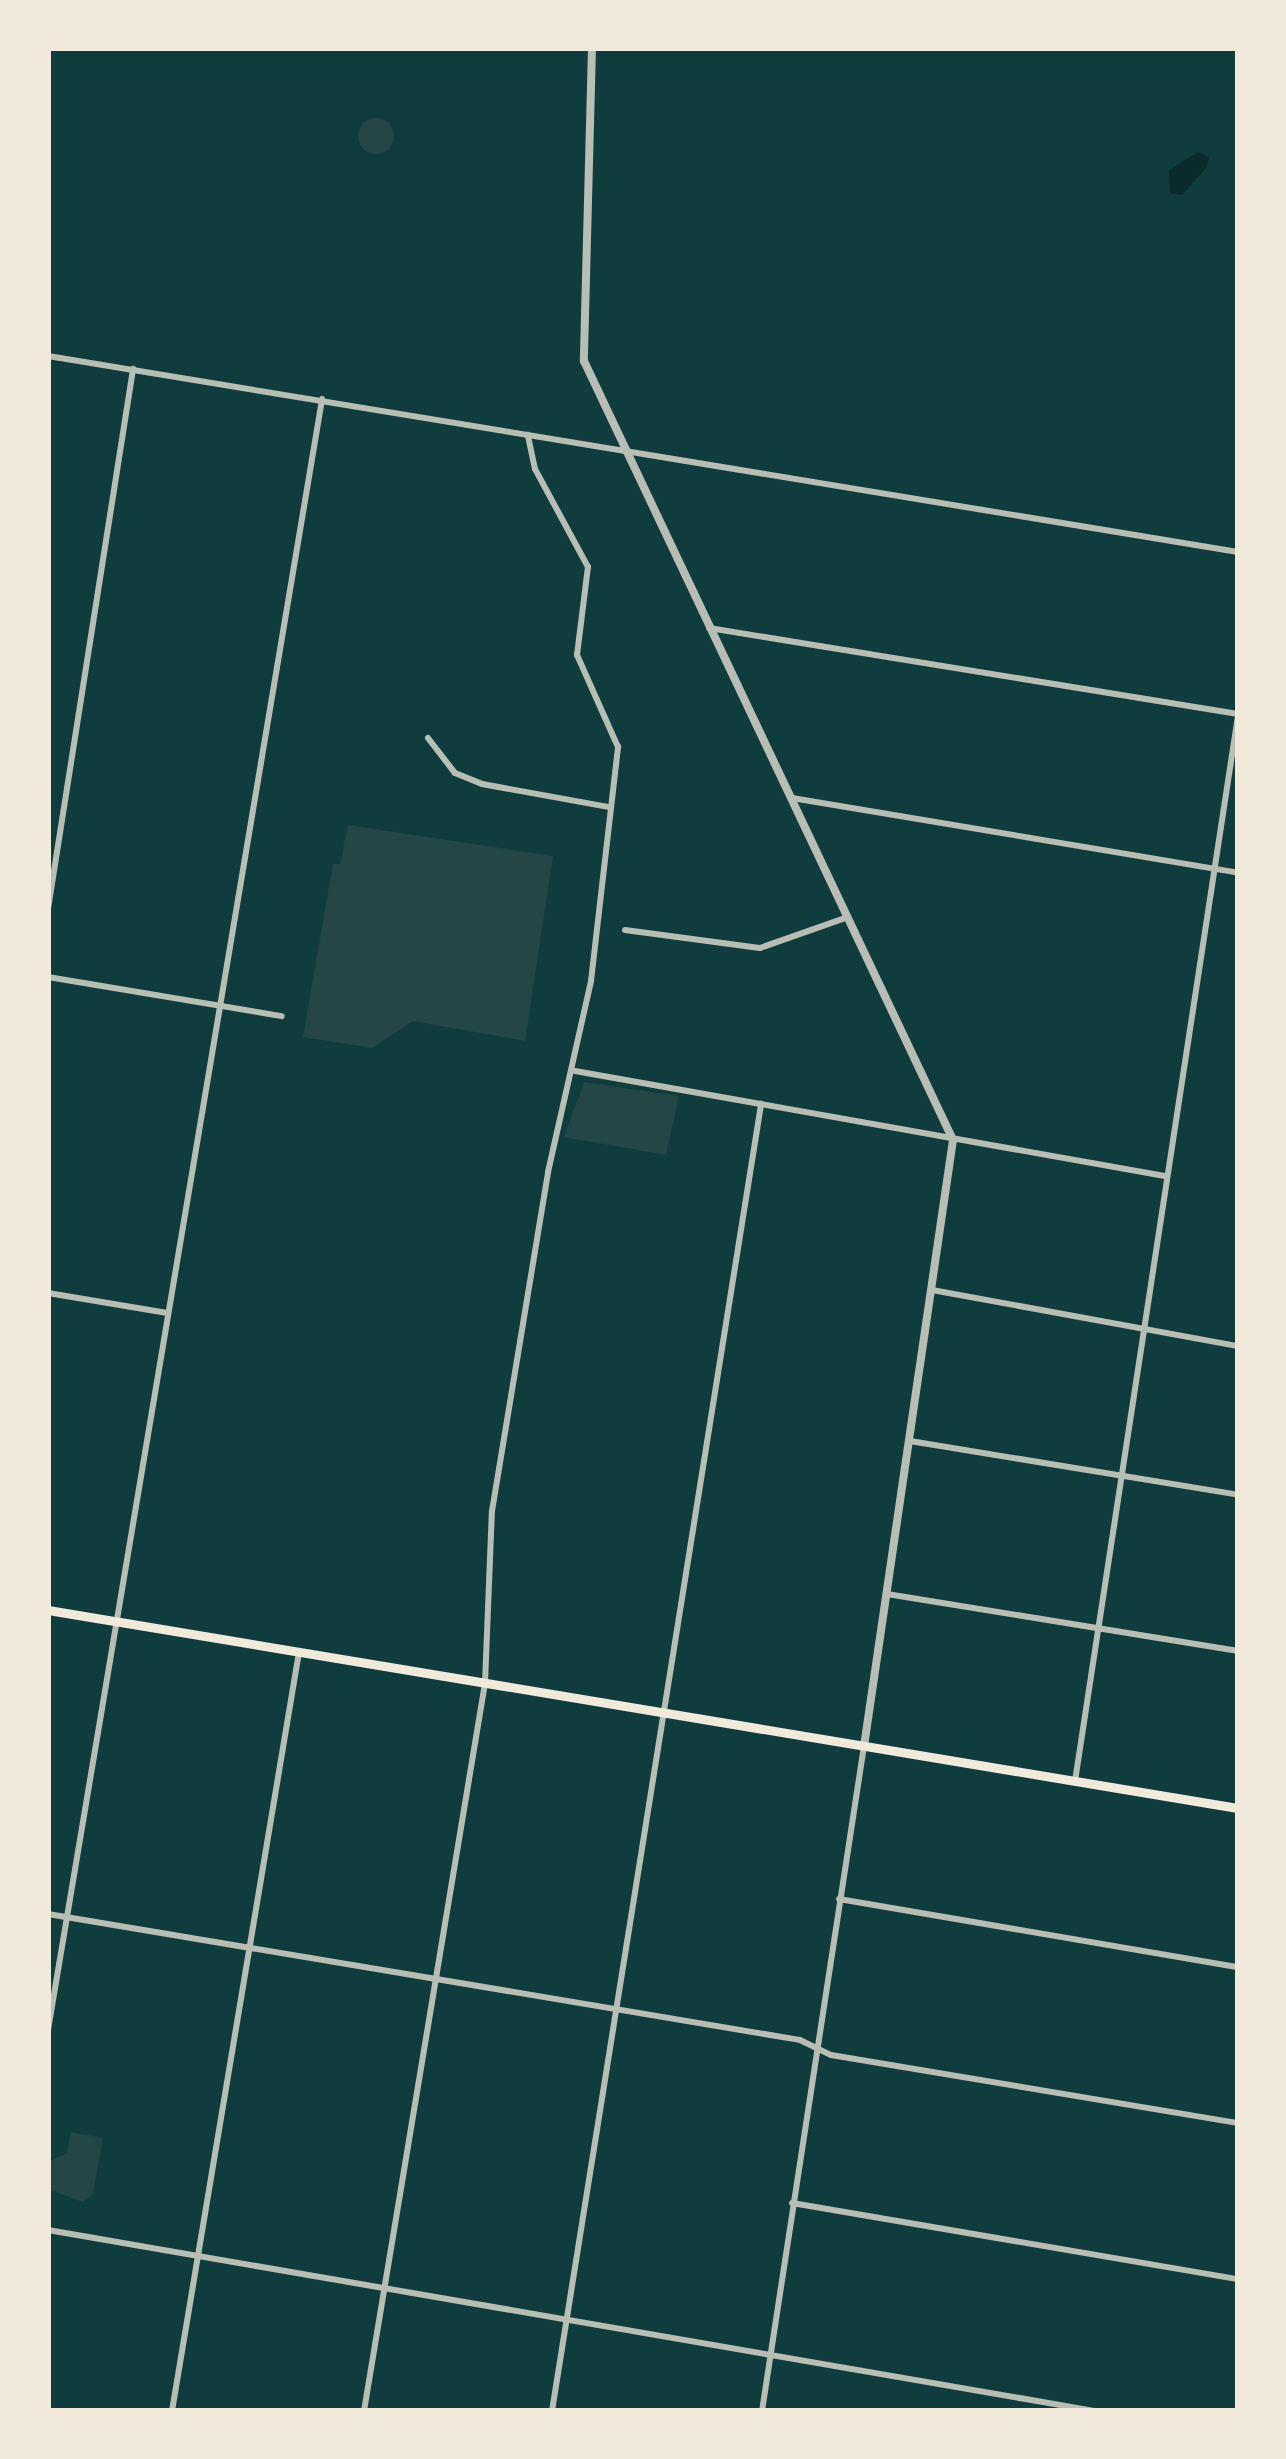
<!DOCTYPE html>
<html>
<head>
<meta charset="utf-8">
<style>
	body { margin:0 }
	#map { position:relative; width:1286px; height:2459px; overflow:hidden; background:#0f3d3e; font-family:Poppins,sans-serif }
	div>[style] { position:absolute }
	.green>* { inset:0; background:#244646 }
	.round { border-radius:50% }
	.water>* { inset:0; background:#0a2a2b }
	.minor>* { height:6px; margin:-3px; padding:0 3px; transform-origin:3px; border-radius:3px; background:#b8beb3 }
	.tertiary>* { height:8px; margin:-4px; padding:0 4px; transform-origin:4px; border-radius:4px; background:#b8beb3 }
	.secondary>* { height:9px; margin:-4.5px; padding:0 4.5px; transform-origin:4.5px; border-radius:4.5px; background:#f1e9da }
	span { translate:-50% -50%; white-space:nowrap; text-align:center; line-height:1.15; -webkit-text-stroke:12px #f1e9da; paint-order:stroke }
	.frame { position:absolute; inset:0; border:51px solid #f1e9da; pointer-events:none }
</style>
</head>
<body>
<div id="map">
	<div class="green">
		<i class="round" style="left:358px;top:118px;width:36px;height:36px"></i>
		<i style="clip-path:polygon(348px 825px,553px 856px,525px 1041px,413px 1021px,372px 1048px,303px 1037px,333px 864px,340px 864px)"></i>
		<i style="clip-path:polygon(584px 1082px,679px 1096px,666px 1155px,564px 1137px)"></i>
		<i style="clip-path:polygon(71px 2132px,103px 2138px,93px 2194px,83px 2202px,48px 2189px,48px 2162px,67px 2153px)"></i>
	</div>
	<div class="water">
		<i style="clip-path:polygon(1198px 152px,1209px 157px,1207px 167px,1182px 195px,1170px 193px,1169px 170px)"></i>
	</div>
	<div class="minor">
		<i style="left:48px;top:356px;width:1206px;rotate:9.35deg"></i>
		<i style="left:709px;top:628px;width:536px;rotate:9.23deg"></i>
		<i style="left:428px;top:738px;width:44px;rotate:52.4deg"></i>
		<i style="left:455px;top:773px;width:29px;rotate:22deg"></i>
		<i style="left:482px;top:784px;width:128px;rotate:10.3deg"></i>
		<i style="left:792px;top:798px;width:452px;rotate:9.5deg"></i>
		<i style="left:48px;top:909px;width:547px;rotate:-81.05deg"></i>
		<i style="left:625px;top:930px;width:136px;rotate:7.6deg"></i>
		<i style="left:760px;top:948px;width:93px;rotate:-19.4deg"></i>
		<i style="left:48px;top:977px;width:237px;rotate:9.5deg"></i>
		<i style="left:575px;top:1071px;width:599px;rotate:10.09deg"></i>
		<i style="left:932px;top:1290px;width:311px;rotate:10.4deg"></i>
		<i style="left:48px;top:1293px;width:121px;rotate:9.5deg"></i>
		<i style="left:910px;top:1441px;width:332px;rotate:9.3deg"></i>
		<i style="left:887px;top:1594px;width:356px;rotate:9.2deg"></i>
		<i style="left:1075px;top:1781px;width:1077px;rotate:-81.3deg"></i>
		<i style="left:839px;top:1899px;width:405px;rotate:9.7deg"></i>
		<i style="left:48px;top:1914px;width:762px;rotate:9.51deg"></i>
		<i style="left:800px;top:2040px;width:34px;rotate:26deg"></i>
		<i style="left:831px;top:2055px;width:413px;rotate:9.5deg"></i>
		<i style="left:48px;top:2030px;width:1654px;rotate:-80.46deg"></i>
		<i style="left:792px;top:2203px;width:452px;rotate:9.7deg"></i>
		<i style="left:48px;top:2230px;width:1063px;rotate:9.81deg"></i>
		<i style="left:172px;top:2411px;width:770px;rotate:-80.5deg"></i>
		<i style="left:364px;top:2411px;width:738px;rotate:-80.56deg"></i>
		<i style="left:485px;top:1683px;width:172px;rotate:-87.7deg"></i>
		<i style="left:492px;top:1511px;width:344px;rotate:-80.6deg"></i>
		<i style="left:548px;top:1172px;width:196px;rotate:-77.3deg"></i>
		<i style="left:591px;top:981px;width:236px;rotate:-83.4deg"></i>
		<i style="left:618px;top:747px;width:101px;rotate:-114deg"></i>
		<i style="left:577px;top:655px;width:89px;rotate:-82.9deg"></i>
		<i style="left:588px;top:567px;width:111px;rotate:-118.4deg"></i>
		<i style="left:535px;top:469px;width:35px;rotate:-102deg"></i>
		<i style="left:552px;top:2411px;width:1324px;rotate:-80.91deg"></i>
		<i style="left:762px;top:2411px;width:673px;rotate:-81.28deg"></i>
	</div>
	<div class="tertiary">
		<i style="left:592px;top:48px;width:313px;rotate:91.5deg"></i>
		<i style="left:584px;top:361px;width:862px;rotate:64.65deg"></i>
		<i style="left:953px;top:1140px;width:613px;rotate:98.35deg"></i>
	</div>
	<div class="secondary">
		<i style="left:48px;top:1610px;width:1206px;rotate:9.45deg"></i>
	</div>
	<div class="frame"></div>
</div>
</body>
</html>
